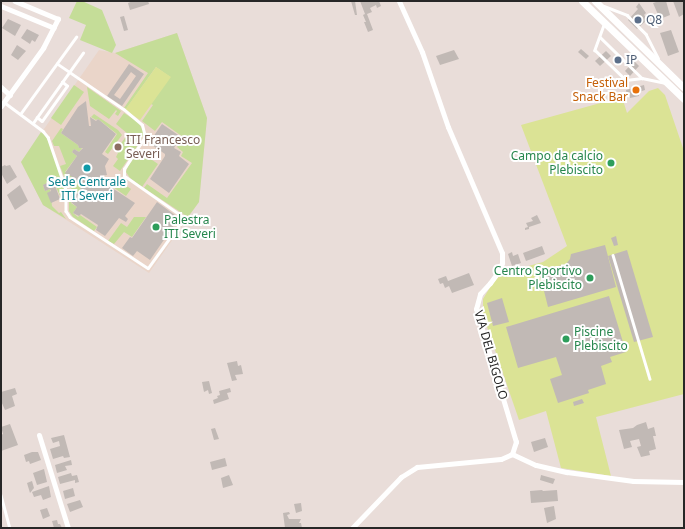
<!DOCTYPE html>
<html>
<head>
<meta charset="utf-8">
<style>
	body { margin:0 }
	#map { position:relative; width:685px; height:529px; overflow:hidden; background:#e9ddd9; font-family:"Noto Sans",sans-serif }
	div>[style] { position:absolute }
	.education>* { inset:0; background:#ead5c9 }
	.green>* { inset:0; background:#c5dd98 }
	.pitch>* { inset:0; background:#dbe395 }
	.building>* { inset:0; background:#c1b9b5 }
	.lane>* { height:2.5px; margin:-1.25px; padding:0 1.25px; transform-origin:1.25px; border-radius:1.25px; background:#fff }
	.street>* { height:5px; margin:-2.5px; padding:0 2.5px; transform-origin:2.5px; border-radius:2.5px; background:#fff }
	.secondary>* { height:7px; margin:-3.5px; padding:0 3.5px; transform-origin:3.5px; border-radius:3.5px; background:#fff }
	.dots>* { width:11px; height:11px; translate:-50% -50%; box-sizing:border-box; border:2px solid #fff; border-radius:50% }
	span { translate:-50% -50%; white-space:nowrap; text-align:center; line-height:1.15; -webkit-text-stroke:4px #fff; paint-order:stroke }
	.service-label { font-size:12px; color:#4e5e75 }
	.left { translate:0 -50%; text-align:left }
	.food-label { font-size:12px; color:#c56008 }
	.right { translate:-100% -50%; text-align:right }
	.education-label { font-size:12px; color:#785e54 }
	.leisure-label { font-size:12px; color:#27864d }
	.culture-label { font-size:12px; color:#0d838f }
	.street-label { font-size:12px; color:#272727 }
	.frame { position:absolute; inset:0; border:2px solid #272727; pointer-events:none }
</style>
</head>
<body>
<div id="map">
	<div class="education">
		<i style="clip-path:polygon(177px 33px,207px 118px,199px 202px,149px 273px,43px 205px,21px 162px,99px 50px,115px 53px)"></i>
	</div>
	<div class="green">
		<i style="clip-path:polygon(77px 1px,82px 1px,102px 10px,116px 45px,112px 53px,80px 40px,86px 25px,69px 18px)"></i>
		<i style="clip-path:polygon(177px 33px,207px 118px,199px 202px,188px 217px,144px 188px,147px 184px,167px 198px,192px 163px,181px 156px,183px 152px,177px 147px,183px 137px,162px 122px,155px 131px,142px 121px,153px 105px,151px 104px,170px 77px,156px 67px,126px 109px,124px 108px,148px 73px,115px 53px)"></i>
		<i style="clip-path:polygon(74px 85px,84px 92px,61px 125px,51px 118px)"></i>
		<i style="clip-path:polygon(87px 87px,121px 111px,118px 116px,115px 114px,117px 111px,116px 110px,109px 119px,90px 106px)"></i>
		<i style="clip-path:polygon(124px 113px,138px 122px,146px 135px,143px 135px,140px 142px,120px 171px,113px 166px,118px 159px,116px 157px,118px 153px,115px 151px,128px 134px,116px 124px)"></i>
		<i style="clip-path:polygon(94px 114px,118px 130px,122px 135px,108px 154px,105px 152px,117px 134px,98px 119px,96px 120px,91px 117px)"></i>
		<i style="clip-path:polygon(61px 128px,63px 129px,61px 133px,78px 145px,79px 148px,82px 148px,79px 152px,74px 149px,72px 152px,77px 156px,65px 172px,76px 179px,75px 181px,78px 183px,80px 181px,85px 185px,77px 193px,68px 186px,60px 166px,66px 164px,59px 146px,54px 146px,52px 141px)"></i>
		<i style="clip-path:polygon(41px 132px,47px 137px,64px 187px,62px 200px,53px 181px,43px 185px,45px 191px,50px 189px,52px 206px,59px 213px,61px 212px,66px 219px,43px 205px,21px 162px)"></i>
		<i style="clip-path:polygon(139px 151px,158px 164px,142px 187px,130px 178px,126px 172px,128px 166px)"></i>
		<i style="clip-path:polygon(115px 178px,131px 189px,126px 196px,110px 185px)"></i>
		<i style="clip-path:polygon(69px 194px,74px 198px,71px 203px,77px 207px,73px 213px,78px 217px,80px 215px,97px 227px,94px 231px,73px 217px,69px 211px)"></i>
		<i style="clip-path:polygon(134px 217px,146px 217px,132px 237px,124px 232px,114px 244px,108px 241px,121px 223px,127px 227px)"></i>
	</div>
	<div class="pitch">
		<i style="clip-path:polygon(156px 67px,171px 77px,140px 120px,125px 110px)"></i>
		<i style="clip-path:polygon(658px 88px,665px 95px,684px 151px,684px 394px,596px 417px,611px 476px,561px 468px,546px 411px,519px 420px,483px 315px,483px 299px,492px 284px,502px 273px,543px 262px,567px 246px,521px 125px,622px 97px,627px 113px,649px 91px)"></i>
	</div>
	<div class="building">
		<i style="clip-path:polygon(133px 1px,148px 1px,149px 4px,130px 10px,128px 3px)"></i>
		<i style="clip-path:polygon(351px 1px,355px 1px,357px 15px,355px 15px)"></i>
		<i style="clip-path:polygon(360px 1px,379px 1px,381px 6px,377px 8px,376px 5px,370px 8px,372px 12px,367px 14px,373px 30px,368px 32px,364px 22px,366px 22px,363px 15px,365px 14px)"></i>
		<i style="clip-path:polygon(659px 1px,666px 1px,670px 15px,660px 19px,653px 3px)"></i>
		<i style="clip-path:polygon(673px 1px,684px 1px,684px 14px,679px 17px)"></i>
		<i style="clip-path:polygon(639px 3px,646px 13px,644px 15px,648px 19px,637px 29px,628px 20px,638px 9px,636px 7px)"></i>
		<i style="clip-path:polygon(124px 16px,128px 30px,124px 31px,120px 17px)"></i>
		<i style="clip-path:polygon(8px 19px,21px 25px,15px 36px,2px 28px)"></i>
		<i style="clip-path:polygon(27px 29px,39px 35px,35px 42px,32px 40px,30px 44px,21px 38px)"></i>
		<i style="clip-path:polygon(671px 30px,679px 52px,668px 56px,660px 33px)"></i>
		<i style="clip-path:polygon(17px 45px,26px 51px,18px 60px,11px 55px)"></i>
		<i style="clip-path:polygon(581px 49px,589px 56px,586px 59px,578px 52px)"></i>
		<i style="clip-path:polygon(454px 50px,459px 59px,440px 65px,436px 56px)"></i>
		<i style="clip-path:polygon(606px 51px,611px 56px,600px 66px,595px 61px)"></i>
		<i style="clip-path:polygon(634px 61px,639px 66px,630px 76px,625px 71px)"></i>
		<i style="clip-path:polygon(evenodd,129px 64px,144px 74px,122px 106px,107px 96px,129px 64px,131px 72px,136px 76px,120px 99px,114px 95px,131px 72px)"></i>
		<i style="clip-path:polygon(644px 85px,645px 90px,639px 92px,639px 96px,630px 98px,629px 95px,627px 96px,626px 90px)"></i>
		<i style="clip-path:polygon(86px 101px,89px 126px,91px 126px,90px 117px,96px 121px,98px 119px,116px 134px,102px 154px,109px 159px,105px 166px,107px 175px,102px 176px,103px 182px,135px 203px,125px 216px,128px 219px,126px 222px,119px 218px,105px 236px,96px 230px,98px 225px,81px 214px,79px 216px,73px 213px,77px 207px,71px 202px,83px 185px,86px 185px,80px 181px,78px 183px,75px 181px,76px 179px,65px 173px,77px 156px,72px 152px,74px 149px,79px 152px,83px 148px,79px 148px,78px 145px,61px 133px,78px 107px)"></i>
		<i style="clip-path:polygon(162px 124px,181px 137px,174px 148px,181px 152px,179px 156px,189px 164px,169px 193px,150px 179px,165px 156px,165px 154px,149px 143px)"></i>
		<i style="clip-path:polygon(5px 165px,6px 166px,10px 165px,17px 177px,7px 184px,1px 173px,1px 167px)"></i>
		<i style="clip-path:polygon(53px 180px,60px 199px,51px 203px,47px 193px,51px 191px,50px 189px,45px 191px,43px 185px)"></i>
		<i style="clip-path:polygon(20px 185px,28px 201px,15px 210px,7px 195px)"></i>
		<i style="clip-path:polygon(157px 202px,179px 218px,150px 260px,137px 251px,133px 256px,122px 248px,130px 237px,132px 238px)"></i>
		<i style="clip-path:polygon(537px 215px,541px 223px,529px 227px,529px 229px,525px 230px,525px 228px,528px 227px,526px 223px,533px 221px,531px 218px)"></i>
		<i style="clip-path:polygon(616px 236px,618px 245px,614px 246px,611px 238px)"></i>
		<i style="clip-path:polygon(605px 245px,616px 287px,548px 307px,539px 271px,566px 264px,570px 259px,571px 254px)"></i>
		<i style="clip-path:polygon(542px 246px,545px 254px,526px 261px,523px 253px)"></i>
		<i style="clip-path:polygon(627px 250px,653px 337px,634px 342px,608px 256px)"></i>
		<i style="clip-path:polygon(512px 252px,513px 256px,518px 254px,521px 263px,512px 266px,508px 254px)"></i>
		<i style="clip-path:polygon(469px 273px,474px 285px,452px 293px,449px 286px,445px 288px,443px 283px,440px 284px,438px 279px,446px 276px,448px 281px)"></i>
		<i style="clip-path:polygon(609px 296px,626px 352px,610px 357px,612px 362px,601px 366px,606px 384px,588px 390px,589px 393px,558px 403px,550px 379px,562px 375px,556px 357px,518px 368px,506px 327px)"></i>
		<i style="clip-path:polygon(502px 298px,509px 322px,493px 326px,487px 303px)"></i>
		<i style="clip-path:polygon(237px 361px,238px 366px,241px 365px,243px 374px,235px 375px,237px 380px,232px 381px,227px 363px)"></i>
		<i style="clip-path:polygon(209px 381px,212px 393px,209px 394px,208px 390px,204px 392px,202px 382px)"></i>
		<i style="clip-path:polygon(15px 388px,17px 394px,12px 396px,15px 406px,5px 410px,1px 401px,1px 392px)"></i>
		<i style="clip-path:polygon(230px 388px,231px 392px,227px 393px,229px 399px,214px 404px,213px 400px,218px 398px,217px 396px,220px 395px,219px 391px)"></i>
		<i style="clip-path:polygon(582px 399px,584px 403px,574px 406px,573px 402px)"></i>
		<i style="clip-path:polygon(646px 422px,648px 429px,654px 427px,656px 436px,653px 436px,656px 449px,649px 451px,650px 455px,641px 457px,637px 447px,641px 446px,639px 439px,630px 441px,632px 447px,624px 449px,619px 430px,633px 428px,637px 425px)"></i>
		<i style="clip-path:polygon(10px 424px,18px 445px,1px 451px,1px 435px,3px 434px,1px 427px)"></i>
		<i style="clip-path:polygon(215px 428px,219px 439px,214px 440px,211px 429px)"></i>
		<i style="clip-path:polygon(64px 435px,70px 457px,64px 458px,63px 456px,53px 459px,50px 449px,60px 446px,59px 441px,53px 443px,51px 438px)"></i>
		<i style="clip-path:polygon(545px 438px,548px 447px,534px 452px,531px 442px)"></i>
		<i style="clip-path:polygon(32px 452px,38px 452px,41px 460px,30px 464px,29px 461px,26px 462px,24px 455px)"></i>
		<i style="clip-path:polygon(225px 458px,227px 466px,212px 470px,210px 462px)"></i>
		<i style="clip-path:polygon(71px 460px,72px 465px,65px 466px,67px 470px,57px 473px,55px 465px)"></i>
		<i style="clip-path:polygon(44px 469px,47px 482px,37px 485px,33px 473px)"></i>
		<i style="clip-path:polygon(71px 473px,72px 476px,77px 475px,79px 482px,75px 483px,75px 480px,60px 484px,58px 477px)"></i>
		<i style="clip-path:polygon(229px 475px,233px 485px,223px 488px,221px 478px)"></i>
		<i style="clip-path:polygon(541px 475px,555px 479px,553px 484px,540px 480px)"></i>
		<i style="clip-path:polygon(32px 481px,34px 488px,30px 493px,27px 483px)"></i>
		<i style="clip-path:polygon(49px 486px,51px 497px,43px 500px,41px 495px,34px 497px,32px 492px)"></i>
		<i style="clip-path:polygon(73px 488px,75px 496px,65px 499px,63px 491px)"></i>
		<i style="clip-path:polygon(542px 490px,543px 491px,557px 490px,558px 501px,531px 503px,530px 491px)"></i>
		<i style="clip-path:polygon(80px 500px,83px 507px,70px 512px,67px 504px)"></i>
		<i style="clip-path:polygon(301px 503px,302px 511px,296px 513px,294px 504px)"></i>
		<i style="clip-path:polygon(554px 506px,556px 519px,547px 523px,544px 508px)"></i>
		<i style="clip-path:polygon(47px 508px,50px 516px,43px 519px,40px 510px)"></i>
		<i style="clip-path:polygon(289px 512px,290px 514px,287px 515px,289px 519px,301px 519px,299px 523px,301px 523px,302px 528px,285px 528px,283px 513px)"></i>
		<i style="clip-path:polygon(57px 520px,58px 524px,60px 524px,62px 528px,54px 528px,52px 521px)"></i>
	</div>
	<div class="lane">
		<i style="left:604px;top:6px;width:25px;rotate:21deg"></i>
		<i style="left:627px;top:15px;width:27px;rotate:45deg"></i>
		<i style="left:646px;top:34px;width:27px;rotate:63deg"></i>
		<i style="left:604px;top:25px;width:27px;rotate:110deg"></i>
		<i style="left:595px;top:50px;width:43px;rotate:44.1deg"></i>
		<i style="left:626px;top:80px;width:16px;rotate:-7deg"></i>
		<i style="left:642px;top:78px;width:24px;rotate:12deg"></i>
		<i style="left:600px;top:37px;width:59px;rotate:44.3deg"></i>
		<i style="left:4px;top:102px;width:49px;rotate:36.6deg"></i>
		<i style="left:43px;top:131px;width:8px;rotate:50deg"></i>
		<i style="left:48px;top:137px;width:56px;rotate:71.2deg"></i>
		<i style="left:66px;top:190px;width:21px;rotate:90deg"></i>
		<i style="left:66px;top:211px;width:7px;rotate:56deg"></i>
		<i style="left:70px;top:217px;width:93px;rotate:33.2deg"></i>
		<i style="left:148px;top:268px;width:62px;rotate:-54.2deg"></i>
		<i style="left:184px;top:218px;width:73px;rotate:-145deg"></i>
		<i style="left:124px;top:176px;width:7px;rotate:-90deg"></i>
		<i style="left:124px;top:169px;width:38px;rotate:-57deg"></i>
		<i style="left:145px;top:137px;width:12px;rotate:-104deg"></i>
		<i style="left:142px;top:125px;width:23px;rotate:-140deg"></i>
		<i style="left:124px;top:110px;width:81px;rotate:-145.5deg"></i>
		<i style="left:21px;top:113px;width:94px;rotate:-54.1deg"></i>
		<i style="left:37px;top:117px;width:6px;rotate:39deg"></i>
		<i style="left:42px;top:121px;width:43px;rotate:-54.5deg"></i>
		<i style="left:67px;top:86px;width:6px;rotate:-141deg"></i>
		<i style="left:33px;top:123px;width:86px;rotate:-54.5deg"></i>
		<i style="left:613px;top:255px;width:129px;rotate:73.4deg"></i>
		<i style="left:1px;top:495px;width:34px;rotate:75deg"></i>
	</div>
	<div class="street">
		<i style="left:1px;top:6px;width:57px;rotate:22.5deg"></i>
		<i style="left:1px;top:87px;width:12px;rotate:42deg"></i>
		<i style="left:1px;top:106px;width:72px;rotate:-54.1deg"></i>
		<i style="left:43px;top:48px;width:33px;rotate:-63deg"></i>
		<i style="left:58px;top:19px;width:47px;rotate:-157.3deg"></i>
		<i style="left:39px;top:435px;width:97px;rotate:72.7deg"></i>
		<i style="left:512px;top:454px;width:26px;rotate:25deg"></i>
		<i style="left:536px;top:465px;width:32px;rotate:13deg"></i>
		<i style="left:567px;top:472px;width:67px;rotate:7.8deg"></i>
		<i style="left:633px;top:481px;width:51px;rotate:1.1deg"></i>
		<i style="left:352px;top:528px;width:71px;rotate:-46.1deg"></i>
		<i style="left:401px;top:477px;width:19px;rotate:-32deg"></i>
		<i style="left:417px;top:467px;width:84px;rotate:-5.4deg"></i>
		<i style="left:501px;top:459px;width:12px;rotate:-24deg"></i>
		<i style="left:512px;top:454px;width:13px;rotate:-72deg"></i>
		<i style="left:516px;top:442px;width:139px;rotate:-106.7deg"></i>
		<i style="left:476px;top:309px;width:16px;rotate:-75deg"></i>
		<i style="left:480px;top:294px;width:15px;rotate:-48deg"></i>
		<i style="left:490px;top:283px;width:14px;rotate:-54deg"></i>
		<i style="left:498px;top:272px;width:10px;rotate:-66deg"></i>
		<i style="left:502px;top:263px;width:10px;rotate:-90deg"></i>
		<i style="left:502px;top:253px;width:137px;rotate:-113.2deg"></i>
		<i style="left:448px;top:127px;width:79px;rotate:-109.1deg"></i>
		<i style="left:422px;top:52px;width:56px;rotate:-114.3deg"></i>
	</div>
	<div class="secondary">
		<i style="left:582px;top:1px;width:141px;rotate:43.9deg"></i>
		<i style="left:595px;top:1px;width:124px;rotate:44.3deg"></i>
	</div>
	<div class="dots">
		<i style="left:638px;top:20px;background:#5c6f8a"></i>
		<i style="left:618px;top:60px;background:#5c6f8a"></i>
		<i style="left:636px;top:90px;background:#e8710a"></i>
		<i style="left:118px;top:147px;background:#8d6e63"></i>
		<i style="left:611px;top:163px;background:#2e9e5b"></i>
		<i style="left:87px;top:168px;background:#0f9aa8"></i>
		<i style="left:156px;top:227px;background:#2e9e5b"></i>
		<i style="left:590px;top:278px;background:#2e9e5b"></i>
		<i style="left:566px;top:339px;background:#2e9e5b"></i>
	</div>
	<div class="service-label">
		<span class="left" style="left:646px;top:20px">Q8</span>
		<span class="left" style="left:626px;top:60px">IP</span>
	</div>
	<div class="food-label">
		<span class="right" style="left:628px;top:90px">Festival<br>Snack Bar</span>
	</div>
	<div class="education-label">
		<span class="left" style="left:126px;top:147px">ITI Francesco<br>Severi</span>
	</div>
	<div class="leisure-label">
		<span class="right" style="left:603px;top:163px">Campo da calcio<br>Plebiscito</span>
		<span class="left" style="left:164px;top:227px">Palestra<br>ITI Severi</span>
		<span class="right" style="left:582px;top:278px">Centro Sportivo<br>Plebiscito</span>
		<span class="left" style="left:574px;top:339px">Piscine<br>Plebiscito</span>
	</div>
	<div class="culture-label">
		<span style="left:87px;top:189px">Sede Centrale<br>ITI Severi</span>
	</div>
	<div class="street-label">
		<span style="left:491px;top:355px;rotate:74deg">VIA DEL BIGOLO</span>
	</div>
	<div class="frame"></div>
</div>
</body>
</html>
